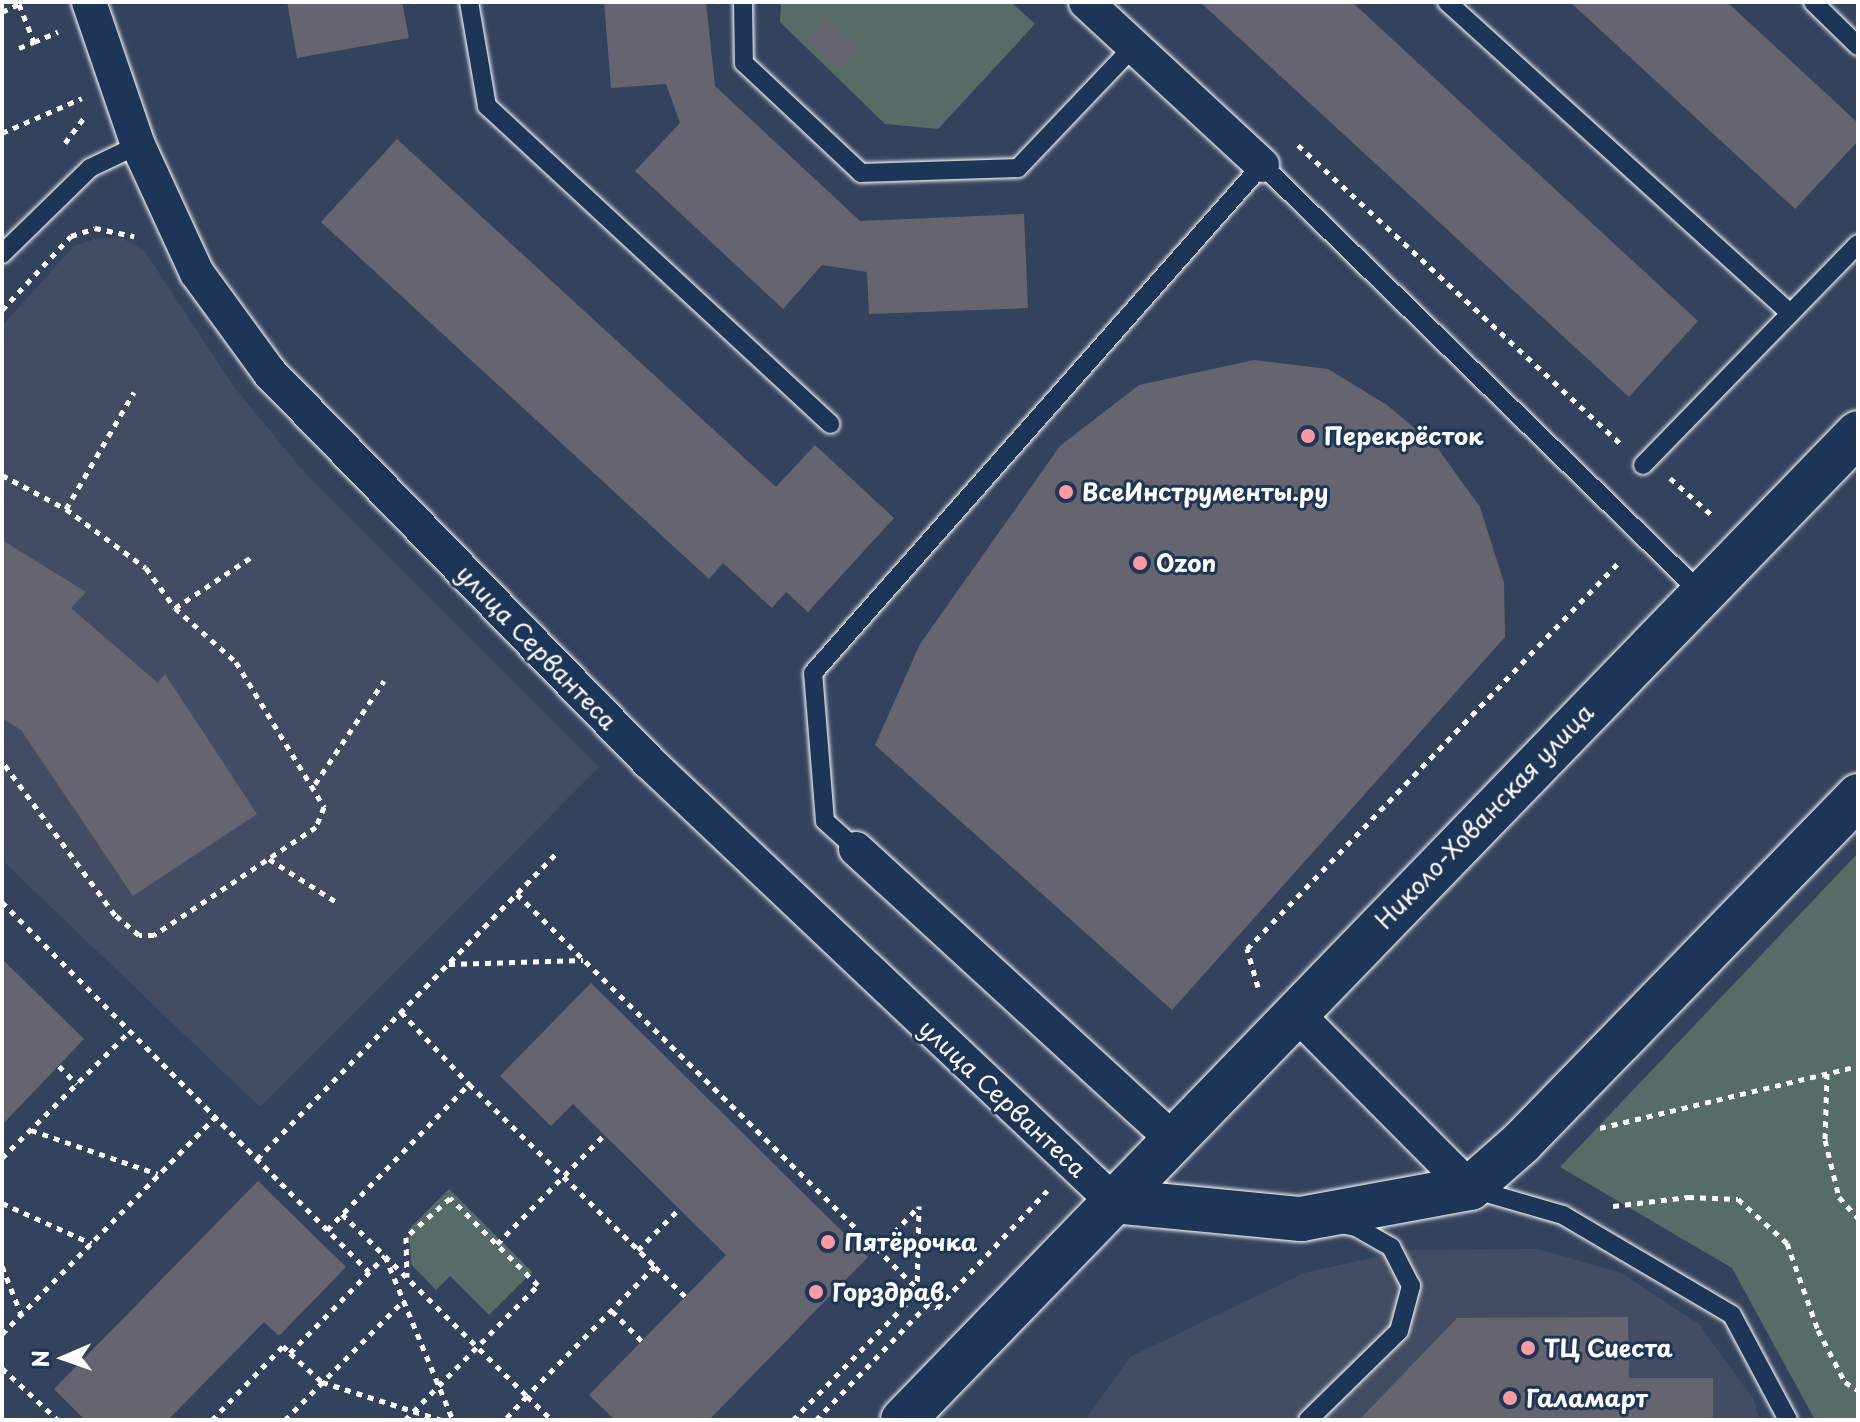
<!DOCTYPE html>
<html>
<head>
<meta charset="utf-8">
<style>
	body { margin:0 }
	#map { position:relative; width:1860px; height:1422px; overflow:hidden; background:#33435e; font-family:"Playpen Sans",sans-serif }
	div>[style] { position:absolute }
	.built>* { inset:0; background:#424d63 }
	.green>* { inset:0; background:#576b67 }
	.building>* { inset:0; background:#65656f }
	.path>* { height:5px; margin-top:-2.5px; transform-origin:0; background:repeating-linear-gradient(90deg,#fff 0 6px,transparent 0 12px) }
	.roads { filter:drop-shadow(0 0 2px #fff) drop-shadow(0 0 2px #fff) }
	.lane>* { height:18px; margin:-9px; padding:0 9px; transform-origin:9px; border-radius:9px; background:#1d3557 }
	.street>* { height:34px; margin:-17px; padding:0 17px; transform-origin:17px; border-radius:17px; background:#1d3557 }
	.secondary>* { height:44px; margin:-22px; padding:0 22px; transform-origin:22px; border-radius:22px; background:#1d3557 }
	.dots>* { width:22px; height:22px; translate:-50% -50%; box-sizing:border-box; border:4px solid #1d3557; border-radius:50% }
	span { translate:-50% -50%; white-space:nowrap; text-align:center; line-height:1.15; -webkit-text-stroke:6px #1d3557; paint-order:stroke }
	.poi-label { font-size:24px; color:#fff; font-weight:700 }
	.left { translate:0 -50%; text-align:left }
	.street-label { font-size:24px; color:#fff }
	.frame { position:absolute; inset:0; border:4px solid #fff; pointer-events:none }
	.north { position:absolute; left:24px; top:1318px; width:80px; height:80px; -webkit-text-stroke:6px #1d3557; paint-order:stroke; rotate:268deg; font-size:22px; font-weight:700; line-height:32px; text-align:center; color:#fff }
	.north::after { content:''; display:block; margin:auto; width:28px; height:36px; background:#fff; clip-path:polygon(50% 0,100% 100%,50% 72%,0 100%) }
</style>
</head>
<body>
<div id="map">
	<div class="built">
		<i style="clip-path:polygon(98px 238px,122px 238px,144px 250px,234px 387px,303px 471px,599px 767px,260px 1107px,2px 860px,2px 326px,74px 246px)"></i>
		<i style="clip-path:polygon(1538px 1249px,1621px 1273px,1699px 1324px,1754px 1400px,1759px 1420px,1085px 1420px,1130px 1357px,1304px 1273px,1408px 1250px)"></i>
	</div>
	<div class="green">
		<i style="clip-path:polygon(781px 2px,1011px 2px,1035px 24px,938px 129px,885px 124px,780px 22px)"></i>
		<i style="clip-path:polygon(1858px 853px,1858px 1420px,1815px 1420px,1732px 1268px,1560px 1167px)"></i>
		<i style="clip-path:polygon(449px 1189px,532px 1272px,489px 1315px,450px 1276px,436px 1290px,411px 1264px,409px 1229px)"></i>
	</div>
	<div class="building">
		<i style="clip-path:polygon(287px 2px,402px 2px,409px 38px,297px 58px)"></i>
		<i style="clip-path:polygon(604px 2px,706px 2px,715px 86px,860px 221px,1024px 214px,1028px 308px,869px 314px,867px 272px,822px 265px,783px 309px,635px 171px,680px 123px,666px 84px,611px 88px)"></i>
		<i style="clip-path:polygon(1200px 2px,1352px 2px,1698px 321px,1629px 397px)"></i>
		<i style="clip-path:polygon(1570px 2px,1727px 2px,1858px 123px,1858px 141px,1795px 209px)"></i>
		<i style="clip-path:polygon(825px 19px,858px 47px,839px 69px,806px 41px)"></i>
		<i style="clip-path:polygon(397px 139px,776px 487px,815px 445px,894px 518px,808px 612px,786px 592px,772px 608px,723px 563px,709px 579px,321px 222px)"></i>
		<i style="clip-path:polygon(1254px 360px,1328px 369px,1387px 405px,1436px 446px,1480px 507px,1504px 583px,1505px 637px,1172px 1010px,875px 745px,920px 644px,1060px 446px,1139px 385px)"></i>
		<i style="clip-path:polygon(2px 540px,86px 592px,71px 608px,158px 683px,165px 674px,257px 814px,133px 896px,21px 730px,2px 718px)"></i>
		<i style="clip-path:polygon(2px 959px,84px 1039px,2px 1125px)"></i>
		<i style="clip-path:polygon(591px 983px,868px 1257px,709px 1420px,615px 1420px,589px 1395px,726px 1255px,573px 1104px,551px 1126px,500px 1076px)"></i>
		<i style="clip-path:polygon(258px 1181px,346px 1267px,279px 1336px,264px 1322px,168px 1420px,85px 1420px,54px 1389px)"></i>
		<i style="clip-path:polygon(1628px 1317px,1629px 1378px,1713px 1378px,1713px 1420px,1359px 1420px,1457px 1318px)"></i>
	</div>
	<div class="path">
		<i style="left:2px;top:12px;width:19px;rotate:-25deg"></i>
		<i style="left:19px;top:4px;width:41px;rotate:68.5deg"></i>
		<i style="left:34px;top:42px;width:26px;rotate:-23deg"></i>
		<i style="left:19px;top:48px;width:16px;rotate:-22deg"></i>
		<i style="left:2px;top:133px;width:87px;rotate:-23.6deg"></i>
		<i style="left:65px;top:143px;width:34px;rotate:-53deg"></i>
		<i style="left:1298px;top:145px;width:442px;rotate:42.8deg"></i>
		<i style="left:2px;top:310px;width:101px;rotate:-47deg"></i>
		<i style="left:71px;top:236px;width:25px;rotate:-18deg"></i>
		<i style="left:95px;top:228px;width:40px;rotate:12deg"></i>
		<i style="left:2px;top:475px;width:72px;rotate:28deg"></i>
		<i style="left:66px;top:509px;width:99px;rotate:36.4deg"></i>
		<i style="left:146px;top:568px;width:49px;rotate:54.1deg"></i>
		<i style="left:175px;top:608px;width:81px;rotate:41.5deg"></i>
		<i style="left:236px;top:662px;width:170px;rotate:58.7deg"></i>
		<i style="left:324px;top:807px;width:22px;rotate:112deg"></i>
		<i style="left:316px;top:827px;width:195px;rotate:146.3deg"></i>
		<i style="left:154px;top:935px;width:15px;rotate:180deg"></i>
		<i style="left:139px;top:935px;width:31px;rotate:-140deg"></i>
		<i style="left:115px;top:915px;width:191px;rotate:-126.3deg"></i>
		<i style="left:1670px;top:478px;width:59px;rotate:41.6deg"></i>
		<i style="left:66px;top:509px;width:135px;rotate:-59.8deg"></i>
		<i style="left:175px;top:608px;width:94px;rotate:-33.7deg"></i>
		<i style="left:315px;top:784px;width:124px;rotate:-56.2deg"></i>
		<i style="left:269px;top:859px;width:82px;rotate:32.5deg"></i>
		<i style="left:517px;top:894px;width:590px;rotate:44.59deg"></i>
		<i style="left:937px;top:1308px;width:161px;rotate:-46.8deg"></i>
		<i style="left:2px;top:902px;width:521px;rotate:45.23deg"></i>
		<i style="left:449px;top:964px;width:134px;rotate:-1.7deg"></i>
		<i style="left:1258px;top:987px;width:40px;rotate:-106deg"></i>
		<i style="left:1247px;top:949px;width:538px;rotate:-46.13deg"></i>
		<i style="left:401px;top:1012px;width:99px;rotate:46.6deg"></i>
		<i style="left:59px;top:1066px;width:25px;rotate:45deg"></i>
		<i style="left:1827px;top:1073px;width:67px;rotate:91.7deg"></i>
		<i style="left:1825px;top:1140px;width:59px;rotate:76.2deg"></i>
		<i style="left:1839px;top:1197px;width:28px;rotate:48deg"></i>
		<i style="left:1600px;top:1128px;width:265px;rotate:-13.5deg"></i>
		<i style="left:31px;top:1130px;width:134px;rotate:19.1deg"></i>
		<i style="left:2px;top:1158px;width:180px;rotate:-44.8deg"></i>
		<i style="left:257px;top:1159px;width:431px;rotate:-45.6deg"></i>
		<i style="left:2px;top:1203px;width:98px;rotate:24.2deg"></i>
		<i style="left:1613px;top:1206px;width:76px;rotate:-6.8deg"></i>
		<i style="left:1688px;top:1197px;width:50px;rotate:2.3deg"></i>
		<i style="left:1738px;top:1199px;width:66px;rotate:41.9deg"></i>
		<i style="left:1787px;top:1243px;width:92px;rotate:70.4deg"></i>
		<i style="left:1818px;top:1330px;width:59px;rotate:62.6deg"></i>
		<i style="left:1845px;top:1382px;width:15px;rotate:32deg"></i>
		<i style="left:342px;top:1214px;width:60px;rotate:44.3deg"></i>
		<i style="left:385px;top:1256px;width:178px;rotate:67.5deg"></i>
		<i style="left:327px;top:1230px;width:204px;rotate:-45.8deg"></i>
		<i style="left:469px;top:1084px;width:260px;rotate:44.4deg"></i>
		<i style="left:655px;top:1266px;width:182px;rotate:134.6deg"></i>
		<i style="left:527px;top:1396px;width:35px;rotate:44deg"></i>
		<i style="left:497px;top:1244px;width:153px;rotate:-45.5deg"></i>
		<i style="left:638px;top:1250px;width:58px;rotate:-45deg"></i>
		<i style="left:878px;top:1250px;width:59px;rotate:-47.1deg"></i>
		<i style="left:2px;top:1266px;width:52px;rotate:68.4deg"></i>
		<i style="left:655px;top:1267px;width:43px;rotate:44.1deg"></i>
		<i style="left:612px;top:1311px;width:42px;rotate:45deg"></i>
		<i style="left:2px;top:1334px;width:304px;rotate:-45.5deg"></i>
		<i style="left:290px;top:1353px;width:43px;rotate:42.2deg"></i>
		<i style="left:322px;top:1382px;width:125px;rotate:17.7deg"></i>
		<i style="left:2px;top:1368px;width:76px;rotate:42.9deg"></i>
		<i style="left:212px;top:1420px;width:103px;rotate:-46.2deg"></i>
		<i style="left:283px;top:1346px;width:10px;rotate:45deg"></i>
		<i style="left:290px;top:1353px;width:136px;rotate:-45.6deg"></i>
		<i style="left:385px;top:1256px;width:199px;rotate:44.6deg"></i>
		<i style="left:527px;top:1396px;width:33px;rotate:133deg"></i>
		<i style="left:285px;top:1420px;width:169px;rotate:-45.2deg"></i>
		<i style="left:405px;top:1420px;width:190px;rotate:-45.4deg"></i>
		<i style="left:538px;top:1285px;width:124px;rotate:-135.3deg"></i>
		<i style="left:450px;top:1198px;width:59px;rotate:138.4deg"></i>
		<i style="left:406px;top:1237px;width:40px;rotate:88.6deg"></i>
		<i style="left:793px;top:1420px;width:177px;rotate:-45.7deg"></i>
		<i style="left:917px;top:1293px;width:87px;rotate:-88.7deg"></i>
		<i style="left:816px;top:1420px;width:164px;rotate:-46deg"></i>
	</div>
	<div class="roads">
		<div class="lane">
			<i style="left:469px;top:2px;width:106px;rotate:80.2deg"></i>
			<i style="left:487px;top:106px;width:468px;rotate:42.8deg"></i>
			<i style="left:743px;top:2px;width:61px;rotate:89.1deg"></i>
			<i style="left:744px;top:63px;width:161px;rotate:43.2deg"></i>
			<i style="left:861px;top:173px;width:157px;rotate:-1.8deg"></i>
			<i style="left:1018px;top:168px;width:168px;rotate:-46.4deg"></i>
			<i style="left:1447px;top:2px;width:463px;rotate:42.2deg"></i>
			<i style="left:1813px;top:2px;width:63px;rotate:44.4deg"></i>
			<i style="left:2px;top:254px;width:123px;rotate:-44.3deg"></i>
			<i style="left:90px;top:168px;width:53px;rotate:-25.6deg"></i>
			<i style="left:1643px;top:465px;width:308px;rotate:-45.8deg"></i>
			<i style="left:856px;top:849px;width:42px;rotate:-137.9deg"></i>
			<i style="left:825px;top:821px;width:148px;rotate:-94.6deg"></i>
			<i style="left:813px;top:673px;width:678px;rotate:-48.53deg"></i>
			<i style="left:1262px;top:165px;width:612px;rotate:44.27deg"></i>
			<i style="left:1473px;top:1189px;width:94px;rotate:16.1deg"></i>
			<i style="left:1563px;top:1215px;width:196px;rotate:30.6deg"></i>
			<i style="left:1732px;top:1315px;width:119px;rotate:61.9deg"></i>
			<i style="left:1308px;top:1420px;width:127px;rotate:-44.4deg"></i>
			<i style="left:1399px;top:1331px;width:47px;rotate:-75.1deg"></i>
			<i style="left:1411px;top:1286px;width:44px;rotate:-117.1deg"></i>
			<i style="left:1391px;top:1247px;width:40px;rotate:-150.3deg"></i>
			<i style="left:1356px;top:1227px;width:16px;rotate:-169deg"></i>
		</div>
		<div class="street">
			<i style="left:89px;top:2px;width:151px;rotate:71.1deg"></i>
			<i style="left:138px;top:145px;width:141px;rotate:65.3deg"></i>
			<i style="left:197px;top:273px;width:124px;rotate:53.9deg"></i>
			<i style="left:270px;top:373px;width:542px;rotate:45.75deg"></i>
			<i style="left:648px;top:761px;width:640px;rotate:43.42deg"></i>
			<i style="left:1086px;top:2px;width:240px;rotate:42.8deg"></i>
			<i style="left:856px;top:849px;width:427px;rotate:42.5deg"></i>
			<i style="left:1295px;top:1012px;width:248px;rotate:45.2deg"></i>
		</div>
		<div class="secondary">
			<i style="left:1113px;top:1201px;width:189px;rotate:5.5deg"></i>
			<i style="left:1301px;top:1219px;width:172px;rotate:-10.4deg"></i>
			<i style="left:1470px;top:1188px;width:68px;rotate:-41.4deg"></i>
			<i style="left:1521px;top:1143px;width:484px;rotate:-45.8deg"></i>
			<i style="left:903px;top:1420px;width:1373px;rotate:-45.94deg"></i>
		</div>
	</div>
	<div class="dots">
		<i style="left:1308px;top:436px;background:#ff9aa2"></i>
		<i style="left:1066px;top:492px;background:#ff9aa2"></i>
		<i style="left:1140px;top:563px;background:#ff9aa2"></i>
		<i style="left:828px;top:1242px;background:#ff9aa2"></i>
		<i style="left:816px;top:1292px;background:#ff9aa2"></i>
		<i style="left:1528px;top:1348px;background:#ff9aa2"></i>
		<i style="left:1510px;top:1398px;background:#ff9aa2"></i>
	</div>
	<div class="poi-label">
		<span class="left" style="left:1324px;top:436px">Перекрёсток</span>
		<span class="left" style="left:1082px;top:492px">ВсеИнструменты.ру</span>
		<span class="left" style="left:1156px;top:563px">Ozon</span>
		<span class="left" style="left:844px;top:1242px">Пятёрочка</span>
		<span class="left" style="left:832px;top:1292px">Горздрав</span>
		<span class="left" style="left:1544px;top:1348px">ТЦ Сиеста</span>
		<span class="left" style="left:1526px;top:1398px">Галамарт</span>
	</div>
	<div class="street-label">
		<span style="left:537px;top:647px;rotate:46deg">улица Сервантеса</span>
		<span style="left:1484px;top:816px;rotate:-46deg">Николо-Хованская улица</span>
		<span style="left:1003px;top:1098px;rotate:43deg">улица Сервантеса</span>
	</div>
	<div class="frame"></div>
	<div class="north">N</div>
</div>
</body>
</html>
